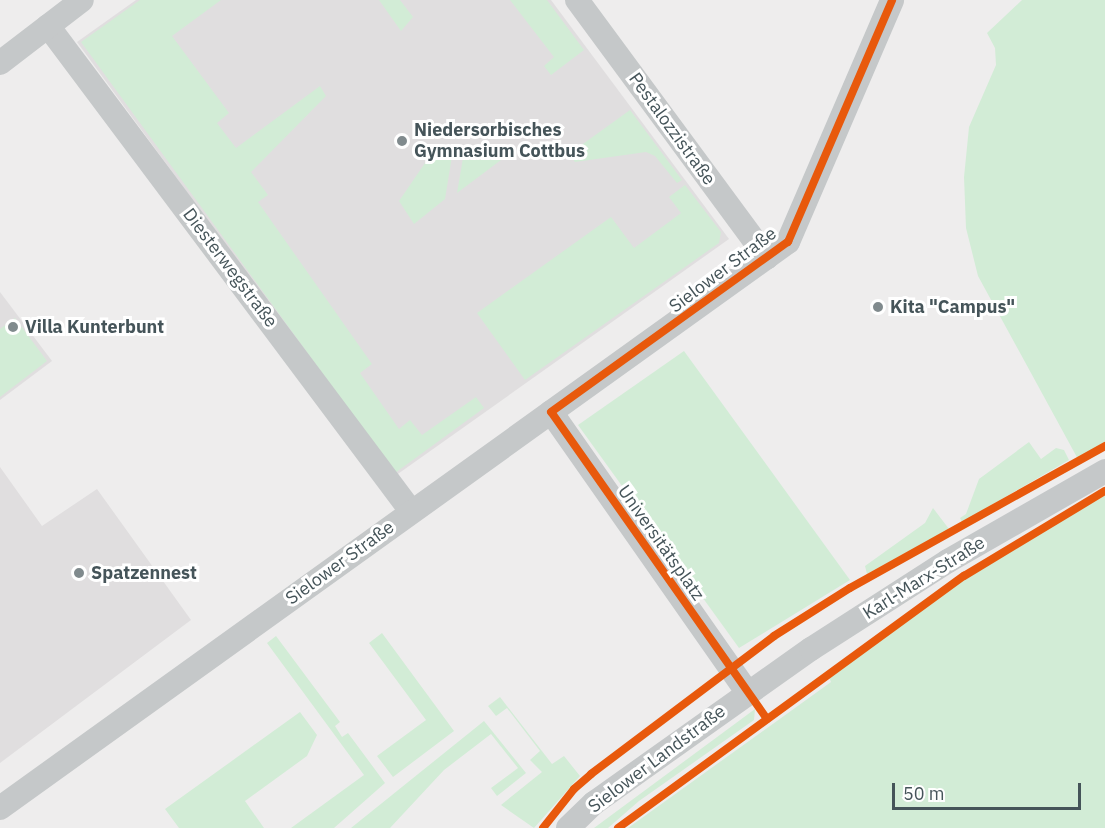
<!DOCTYPE html>
<html>
<head>
<meta charset="utf-8">
<style>
	body { margin:0 }
	#map { position:relative; width:1105px; height:828px; overflow:hidden; background:#eeeded; font-family:"IBM Plex Sans",sans-serif }
	div>[style] { position:absolute }
	.education>* { inset:0; background:#e0dedf }
	.green>* { inset:0; background:#d2ecd6 }
	.minor>* { height:24px; margin:-12px; padding:0 12px; transform-origin:12px; border-radius:12px; background:#c5c8c9 }
	.cycleway>* { height:8px; margin:-4px; padding:0 4px; transform-origin:4px; border-radius:4px; background:#e8590c }
	.dots>* { width:16px; height:16px; translate:-50% -50%; box-sizing:border-box; border:3px solid #fff; border-radius:50% }
	span { translate:-50% -50%; white-space:nowrap; text-align:center; line-height:1.15; -webkit-text-stroke:6px #fff; paint-order:stroke }
	.street-label { font-size:18px; color:#455459 }
	.poi-label { font-size:18px; color:#455459; font-weight:700 }
	.left { translate:0 -50%; text-align:left }
	.scale { position:absolute; left:892px; top:783px; width:189px; height:27px; box-sizing:border-box; border:3px solid #455459; border-top:0; padding-left:8px; font-size:18px; line-height:21px; white-space:nowrap; color:#455459; -webkit-text-stroke:4px #fff; paint-order:stroke }
</style>
</head>
<body>
<div id="map">
	<div class="education">
		<i style="clip-path:polygon(136px 0,551px 0,729px 239px,395px 476px,77px 42px)"></i>
		<i style="clip-path:polygon(0 292px,52px 361px,0 400px)"></i>
		<i style="clip-path:polygon(0 467px,42px 526px,97px 489px,191px 620px,0 763px)"></i>
	</div>
	<div class="green">
		<i style="clip-path:polygon(140px 0,221px 0,172px 36px,229px 113px,217px 123px,236px 148px,320px 86px,326px 96px,251px 172px,268px 195px,258px 202px,372px 364px,360px 373px,399px 429px,410px 420px,422px 435px,476px 397px,484px 408px,395px 473px,81px 42px)"></i>
		<i style="clip-path:polygon(379px 0,400px 0,413px 17px,401px 31px)"></i>
		<i style="clip-path:polygon(510px 0,547px 0,584px 50px,551px 75px,544px 66px,554px 57px)"></i>
		<i style="clip-path:polygon(1022px 0,1105px 0,1105px 446px,1079px 461px,978px 276px,966px 228px,964px 177px,969px 127px,996px 65px,995px 48px,987px 33px)"></i>
		<i style="clip-path:polygon(630px 110px,682px 180px,677px 183px,655px 156px,646px 152px,575px 162px,569px 154px)"></i>
		<i style="clip-path:polygon(436px 147px,453px 150px,445px 199px,414px 224px,399px 201px)"></i>
		<i style="clip-path:polygon(492px 147px,501px 160px,457px 193px,464px 152px)"></i>
		<i style="clip-path:polygon(685px 185px,721px 232px,719px 243px,525px 380px,477px 313px,611px 217px,634px 248px,681px 213px,669px 197px)"></i>
		<i style="clip-path:polygon(15px 318px,47px 361px,0 397px,0 329px)"></i>
		<i style="clip-path:polygon(684px 351px,850px 580px,739px 648px,578px 425px)"></i>
		<i style="clip-path:polygon(1029px 442px,1041px 459px,1056px 448px,1064px 450px,1069px 460px,962px 522px,960px 518px,966px 514px,979px 479px)"></i>
		<i style="clip-path:polygon(1105px 491px,1105px 828px,628px 828px,831px 682px,828px 675px,857px 651px,964px 576px)"></i>
		<i style="clip-path:polygon(933px 508px,949px 529px,867px 574px,865px 566px,925px 523px)"></i>
		<i style="clip-path:polygon(382px 633px,454px 731px,393px 777px,377px 756px,426px 720px,369px 643px)"></i>
		<i style="clip-path:polygon(276px 636px,340px 722px,335px 726px,342px 737px,348px 733px,385px 783px,334px 828px,291px 828px,364px 775px,267px 643px)"></i>
		<i style="clip-path:polygon(500px 697px,552px 764px,564px 756px,580px 776px,534px 828px,501px 805px,542px 772px,530px 760px,540px 751px,507px 708px,496px 716px,488px 706px)"></i>
		<i style="clip-path:polygon(755px 709px,754px 720px,639px 801px,608px 828px,594px 828px)"></i>
		<i style="clip-path:polygon(300px 712px,317px 735px,307px 756px,245px 801px,264px 828px,179px 828px,165px 809px)"></i>
		<i style="clip-path:polygon(484px 721px,526px 773px,497px 796px,491px 788px,518px 768px,491px 734px,444px 770px,390px 828px,351px 828px)"></i>
	</div>
	<div class="minor">
		<i style="left:577px;top:0;width:320px;rotate:53.6deg"></i>
		<i style="left:48px;top:26px;width:606px;rotate:53.19deg"></i>
		<i style="left:0;top:63px;width:103px;rotate:-37.5deg"></i>
		<i style="left:551px;top:412px;width:342px;rotate:55deg"></i>
		<i style="left:0;top:808px;width:970px;rotate:-35.69deg"></i>
		<i style="left:788px;top:242px;width:263px;rotate:-66.7deg"></i>
		<i style="left:568px;top:828px;width:36px;rotate:-44deg"></i>
		<i style="left:594px;top:803px;width:266px;rotate:-35.4deg"></i>
		<i style="left:811px;top:649px;width:163px;rotate:-32.7deg"></i>
		<i style="left:948px;top:561px;width:181px;rotate:-29.8deg"></i>
	</div>
	<div class="cycleway">
		<i style="left:767px;top:719px;width:375px;rotate:-125.1deg"></i>
		<i style="left:551px;top:412px;width:292px;rotate:-35.7deg"></i>
		<i style="left:788px;top:242px;width:263px;rotate:-66.7deg"></i>
		<i style="left:543px;top:828px;width:50px;rotate:-51.5deg"></i>
		<i style="left:574px;top:789px;width:23px;rotate:-41deg"></i>
		<i style="left:591px;top:774px;width:229px;rotate:-37deg"></i>
		<i style="left:774px;top:636px;width:90px;rotate:-32.3deg"></i>
		<i style="left:850px;top:588px;width:292px;rotate:-29.1deg"></i>
		<i style="left:618px;top:828px;width:428px;rotate:-36.1deg"></i>
		<i style="left:964px;top:576px;width:165px;rotate:-31.1deg"></i>
	</div>
	<div class="dots">
		<i style="left:402px;top:141px;background:#808a8d"></i>
		<i style="left:878px;top:307px;background:#808a8d"></i>
		<i style="left:13px;top:327px;background:#808a8d"></i>
		<i style="left:79px;top:573px;background:#808a8d"></i>
	</div>
	<div class="street-label">
		<span style="left:672px;top:129px;rotate:54deg">Pestalozzistraße</span>
		<span style="left:230px;top:268px;rotate:53deg">Diesterwegstraße</span>
		<span style="left:723px;top:270px;rotate:-37deg">Sielower Straße</span>
		<span style="left:661px;top:543px;rotate:55deg">Universitätsplatz</span>
		<span style="left:340px;top:563px;rotate:-36deg">Sielower Straße</span>
		<span style="left:924px;top:578px;rotate:-32deg">Karl-Marx-Straße</span>
		<span style="left:657px;top:759px;rotate:-37deg">Sielower Landstraße</span>
	</div>
	<div class="poi-label">
		<span class="left" style="left:414px;top:141px">Niedersorbisches<br>Gymnasium Cottbus</span>
		<span class="left" style="left:890px;top:307px">Kita "Campus"</span>
		<span class="left" style="left:25px;top:327px">Villa Kunterbunt</span>
		<span class="left" style="left:91px;top:573px">Spatzennest</span>
	</div>
	<div class="scale">50 m</div>
</div>
</body>
</html>
